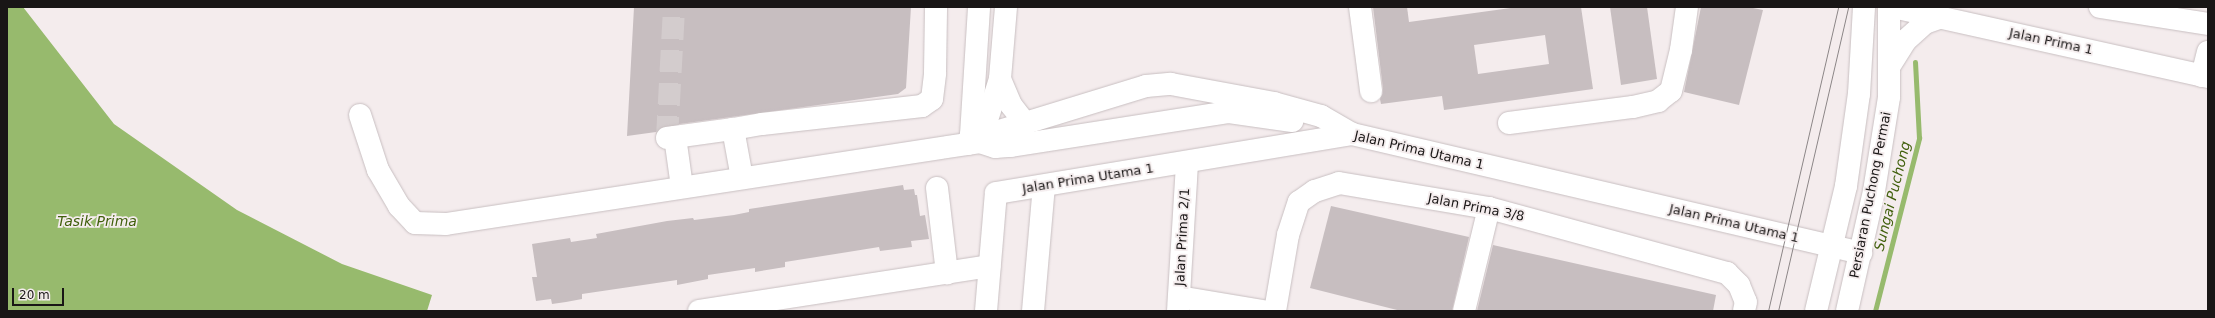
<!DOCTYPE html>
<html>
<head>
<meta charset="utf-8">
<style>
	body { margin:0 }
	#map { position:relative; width:2215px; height:318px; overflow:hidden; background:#f4eced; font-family:"DejaVu Sans",sans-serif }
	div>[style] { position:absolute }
	.water>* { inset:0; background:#97ba6d }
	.stream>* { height:5px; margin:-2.5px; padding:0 2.5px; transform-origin:2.5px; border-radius:2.5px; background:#97ba6d }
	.building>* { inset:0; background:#c7bec0 }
	.minor-tunnel>* { height:22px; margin-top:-11px; transform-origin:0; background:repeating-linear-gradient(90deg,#d3cccd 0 22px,transparent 0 33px) }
	.roads { filter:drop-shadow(0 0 1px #c8bfc1) drop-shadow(0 0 1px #c8bfc1) }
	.minor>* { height:22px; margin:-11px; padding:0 11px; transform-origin:11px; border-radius:11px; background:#fff }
	.major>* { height:22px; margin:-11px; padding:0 11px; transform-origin:11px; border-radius:11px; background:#fff }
	.tram>* { height:1px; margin:-0.5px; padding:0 0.5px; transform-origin:0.5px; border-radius:0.5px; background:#8a8485 }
	span { translate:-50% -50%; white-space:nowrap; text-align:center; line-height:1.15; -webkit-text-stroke:3.5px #f4eced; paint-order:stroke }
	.street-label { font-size:13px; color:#191616 }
	.water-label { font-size:14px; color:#41600d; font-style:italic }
	.frame { position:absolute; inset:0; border:8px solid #191616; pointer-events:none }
	.scale { position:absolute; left:12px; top:288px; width:52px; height:18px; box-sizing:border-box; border:2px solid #191616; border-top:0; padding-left:5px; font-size:12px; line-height:14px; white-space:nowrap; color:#191616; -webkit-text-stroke:3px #f4eced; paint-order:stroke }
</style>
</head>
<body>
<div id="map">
	<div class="water">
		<i style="clip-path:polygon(7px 7px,23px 7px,114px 124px,237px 210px,342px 264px,432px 295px,427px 311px,7px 311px)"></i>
	</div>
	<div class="stream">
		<i style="left:1875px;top:311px;width:179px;rotate:-75.7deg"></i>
		<i style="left:1919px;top:138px;width:76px;rotate:-93deg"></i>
	</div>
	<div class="building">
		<i style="clip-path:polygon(634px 7px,911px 7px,906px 88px,898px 94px,665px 126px,656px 132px,627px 136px)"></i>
		<i style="clip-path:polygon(evenodd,1373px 7px,1407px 7px,1409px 22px,1518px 7px,1581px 7px,1593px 89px,1444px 110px,1442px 96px,1381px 104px,1380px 99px,1383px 89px,1373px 7px,1545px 35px,1549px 64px,1478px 74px,1474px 45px,1545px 35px)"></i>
		<i style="clip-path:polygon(1610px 7px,1647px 7px,1657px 79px,1621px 85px)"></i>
		<i style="clip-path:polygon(1701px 7px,1748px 7px,1763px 10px,1739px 105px,1684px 92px)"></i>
		<i style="clip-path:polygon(903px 185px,904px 190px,914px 189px,915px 195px,917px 195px,920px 216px,925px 215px,929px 239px,911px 241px,912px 247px,880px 251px,879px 247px,848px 252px,785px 262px,785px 267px,755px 272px,755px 268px,708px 275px,708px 279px,677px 285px,677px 280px,582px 294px,582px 299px,566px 302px,552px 304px,551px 299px,536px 301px,532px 277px,537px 277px,532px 244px,570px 238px,571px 242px,597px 238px,596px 234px,667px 221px,693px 218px,694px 220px,734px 215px,749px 212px,749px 209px)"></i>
		<i style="clip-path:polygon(1331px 206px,1469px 237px,1452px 311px,1401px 311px,1310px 288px)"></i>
		<i style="clip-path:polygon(1493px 245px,1716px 295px,1713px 311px,1477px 311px)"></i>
	</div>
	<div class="minor-tunnel">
		<i style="left:667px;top:138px;width:131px;rotate:-86.9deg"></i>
	</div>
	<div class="roads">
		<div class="minor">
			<i style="left:1006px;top:7px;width:72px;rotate:94.8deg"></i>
			<i style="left:1000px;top:79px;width:28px;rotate:67deg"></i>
			<i style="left:1011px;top:105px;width:24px;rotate:52deg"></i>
			<i style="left:1360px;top:7px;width:85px;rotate:82.5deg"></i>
			<i style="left:1893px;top:7px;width:323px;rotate:12.5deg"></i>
			<i style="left:2100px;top:7px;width:109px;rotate:8.9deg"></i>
			<i style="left:2202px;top:76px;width:25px;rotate:-76deg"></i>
			<i style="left:360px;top:115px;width:58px;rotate:71.9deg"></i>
			<i style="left:378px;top:170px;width:42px;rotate:59.7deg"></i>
			<i style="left:399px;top:206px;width:23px;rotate:47deg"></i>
			<i style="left:415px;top:223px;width:31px;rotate:2deg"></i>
			<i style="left:446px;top:224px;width:540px;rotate:-8.73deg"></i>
			<i style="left:980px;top:142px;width:19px;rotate:-32deg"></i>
			<i style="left:996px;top:132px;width:157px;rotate:-17deg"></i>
			<i style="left:1146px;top:86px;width:25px;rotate:-5deg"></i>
			<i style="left:1171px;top:84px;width:105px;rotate:10.5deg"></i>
			<i style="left:1274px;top:103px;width:49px;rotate:15.5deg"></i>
			<i style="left:1321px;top:116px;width:36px;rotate:30deg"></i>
			<i style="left:1509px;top:123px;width:125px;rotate:-7.4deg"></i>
			<i style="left:1633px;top:107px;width:26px;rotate:-13deg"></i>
			<i style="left:1658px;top:101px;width:16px;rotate:-38deg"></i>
			<i style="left:1671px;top:91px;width:42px;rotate:-76.3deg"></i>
			<i style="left:1681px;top:50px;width:43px;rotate:-82.1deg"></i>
			<i style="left:675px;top:137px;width:50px;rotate:82deg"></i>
			<i style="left:667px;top:138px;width:67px;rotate:-7.8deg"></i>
			<i style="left:980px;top:142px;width:16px;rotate:18deg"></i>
			<i style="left:995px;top:147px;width:16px;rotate:-4deg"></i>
			<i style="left:1011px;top:146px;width:221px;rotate:-8.9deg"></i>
			<i style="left:1229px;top:112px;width:64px;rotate:8.1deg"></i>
			<i style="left:980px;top:142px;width:66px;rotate:-72.4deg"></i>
			<i style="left:968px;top:144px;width:9px;rotate:-72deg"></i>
			<i style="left:971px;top:135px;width:128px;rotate:-86.4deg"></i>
			<i style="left:742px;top:178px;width:50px;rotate:-100.4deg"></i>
			<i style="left:733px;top:129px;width:29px;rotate:-10deg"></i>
			<i style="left:762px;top:124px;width:161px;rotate:-6.4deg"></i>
			<i style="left:922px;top:106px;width:12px;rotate:-35deg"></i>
			<i style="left:932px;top:99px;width:26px;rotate:-83deg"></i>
			<i style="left:935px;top:73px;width:66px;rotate:-89.1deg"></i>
			<i style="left:937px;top:188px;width:86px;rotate:83.3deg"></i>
			<i style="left:1179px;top:297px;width:85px;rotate:9.5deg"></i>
			<i style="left:699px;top:311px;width:294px;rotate:-8.8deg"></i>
			<i style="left:986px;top:311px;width:118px;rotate:-85.2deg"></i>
			<i style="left:996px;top:193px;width:361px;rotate:-9.4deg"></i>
			<i style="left:1352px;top:134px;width:523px;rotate:13.16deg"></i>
			<i style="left:1033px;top:311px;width:125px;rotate:-85deg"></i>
			<i style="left:1178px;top:311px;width:149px;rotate:-86.5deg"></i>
			<i style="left:1275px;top:311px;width:77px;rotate:-80.3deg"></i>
			<i style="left:1288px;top:235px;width:35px;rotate:-72deg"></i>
			<i style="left:1299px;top:202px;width:19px;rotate:-35deg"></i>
			<i style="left:1315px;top:191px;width:25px;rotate:-18deg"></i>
			<i style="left:1339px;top:183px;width:152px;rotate:9.5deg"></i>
			<i style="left:1489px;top:208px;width:247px;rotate:15.3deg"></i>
			<i style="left:1727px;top:273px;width:17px;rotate:45deg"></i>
			<i style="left:1739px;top:285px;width:18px;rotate:68deg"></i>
			<i style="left:1746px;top:302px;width:9px;rotate:103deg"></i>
			<i style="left:1464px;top:311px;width:106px;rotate:-76.4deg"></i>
		</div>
		<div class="major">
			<i style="left:1889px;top:67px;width:32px;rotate:-58deg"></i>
			<i style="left:1906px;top:40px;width:25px;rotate:-42deg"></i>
			<i style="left:1925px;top:23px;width:15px;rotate:-20deg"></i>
			<i style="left:1939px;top:18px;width:16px;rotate:-135deg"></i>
			<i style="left:1816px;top:311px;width:129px;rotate:-76.5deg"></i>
			<i style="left:1846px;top:186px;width:93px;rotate:-82deg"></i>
			<i style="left:1859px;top:94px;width:87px;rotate:-86.7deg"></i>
			<i style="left:1847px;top:311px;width:123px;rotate:-77.3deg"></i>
			<i style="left:1874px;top:191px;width:95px;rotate:-80.9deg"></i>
			<i style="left:1889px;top:97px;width:90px;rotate:-90deg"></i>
		</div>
	</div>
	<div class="tram">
		<i style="left:1768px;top:311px;width:312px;rotate:-77deg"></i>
		<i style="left:1778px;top:311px;width:312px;rotate:-77deg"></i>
	</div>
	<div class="street-label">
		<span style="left:2051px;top:42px;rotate:12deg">Jalan Prima 1</span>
		<span style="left:1419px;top:151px;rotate:13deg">Jalan Prima Utama 1</span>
		<span style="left:1088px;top:179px;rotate:-9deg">Jalan Prima Utama 1</span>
		<span style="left:1871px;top:195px;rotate:-79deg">Persiaran Puchong Permai</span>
		<span style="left:1476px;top:208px;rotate:11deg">Jalan Prima 3/8</span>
		<span style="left:1734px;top:224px;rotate:13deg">Jalan Prima Utama 1</span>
		<span style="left:1183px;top:237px;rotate:-87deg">Jalan Prima 2/1</span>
	</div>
	<div class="water-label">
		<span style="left:1892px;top:196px;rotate:-76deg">Sungai Puchong</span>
		<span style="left:97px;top:221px">Tasik Prima</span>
	</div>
	<div class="frame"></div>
	<div class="scale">20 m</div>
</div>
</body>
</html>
